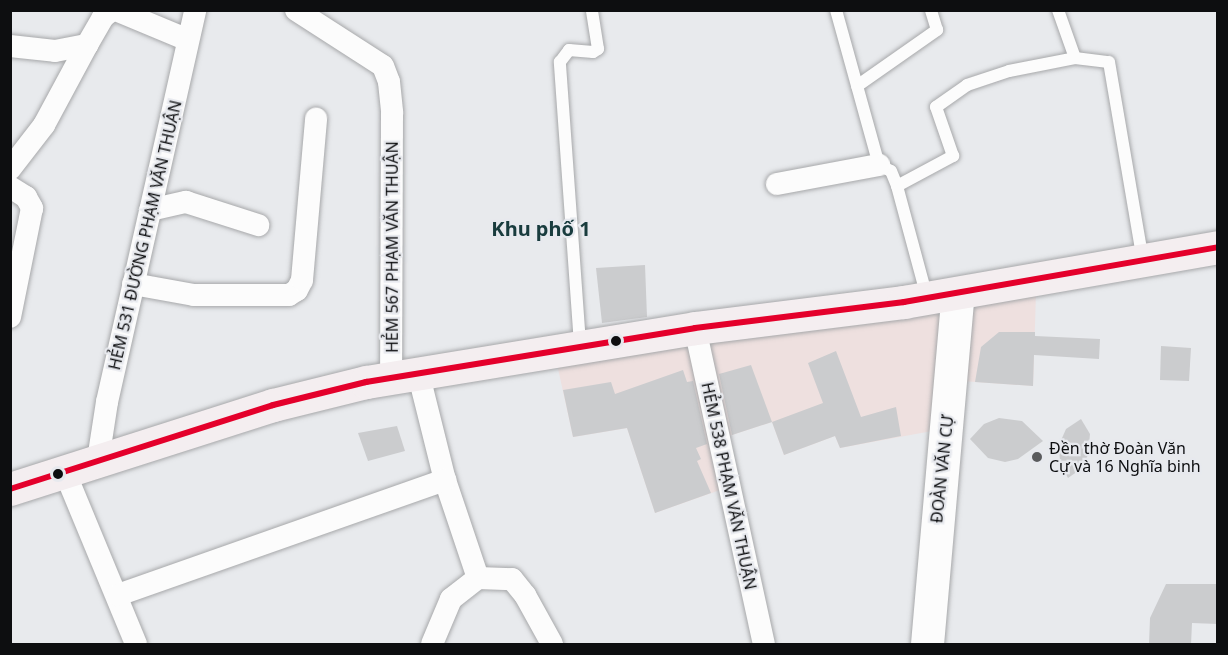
<!DOCTYPE html>
<html>
<head>
<meta charset="utf-8">
<style>
	body { margin:0 }
	#map { position:relative; width:1228px; height:655px; overflow:hidden; background:#e8eaed; font-family:"Noto Sans",sans-serif }
	div>[style] { position:absolute }
	.commercial>* { inset:0; background:#eee0df }
	.building>* { inset:0; background:#cbccce }
	.roads { filter:drop-shadow(0 0 2px #a7a8aa) drop-shadow(0 0 2px #a7a8aa) }
	.lane>* { height:12px; margin:-6px; padding:0 6px; transform-origin:6px; border-radius:6px; background:#fcfcfc }
	.street>* { height:22px; margin:-11px; padding:0 11px; transform-origin:11px; border-radius:11px; background:#fcfcfc }
	.secondary>* { height:33px; margin:-16.5px; padding:0 16.5px; transform-origin:16.5px; border-radius:16.5px; background:#fcfcfc }
	.primary>* { height:33px; margin:-16.5px; padding:0 16.5px; transform-origin:16.5px; border-radius:16.5px; background:#f4eef0 }
	.bus-1>* { height:6px; margin:-3px; padding:0 3px; transform-origin:3px; border-radius:3px; background:#e4002b }
	.dots>* { width:16px; height:16px; translate:-50% -50%; box-sizing:border-box; border:3px solid #e7e9ee; border-radius:50% }
	span { translate:-50% -50%; white-space:nowrap; text-align:center; line-height:1.15; -webkit-text-stroke:4.5px #e7e9ee; paint-order:stroke }
	.street-label { font-size:16px; color:#0d0e10 }
	.poi-label { font-size:16px; color:#0d0e10 }
	.left { translate:0 -50%; text-align:left }
	.quarter-label { font-size:20px; color:#193c3e; font-weight:700 }
	.frame { position:absolute; inset:0; border:12px solid #0d0e10; pointer-events:none }
</style>
</head>
<body>
<div id="map">
	<div class="commercial">
		<i style="clip-path:polygon(1036px 293px,1033px 386px,962px 381px,970px 303px)"></i>
		<i style="clip-path:polygon(945px 308px,932px 431px,840px 448px,835px 436px,784px 455px,772px 422px,726px 437px,705px 340px)"></i>
		<i style="clip-path:polygon(690px 342px,723px 489px,655px 513px,627px 428px,573px 437px,557px 364px)"></i>
	</div>
	<div class="building">
		<i style="clip-path:polygon(645px 265px,647px 317px,602px 323px,596px 268px)"></i>
		<i style="clip-path:polygon(999px 332px,1035px 332px,1035px 336px,1100px 339px,1099px 359px,1034px 355px,1033px 386px,975px 382px,981px 347px)"></i>
		<i style="clip-path:polygon(1161px 346px,1191px 348px,1189px 381px,1160px 380px)"></i>
		<i style="clip-path:polygon(836px 351px,861px 417px,896px 407px,901px 436px,840px 448px,835px 436px,784px 455px,772px 422px,823px 403px,808px 363px)"></i>
		<i style="clip-path:polygon(751px 365px,772px 422px,732px 435px,719px 374px)"></i>
		<i style="clip-path:polygon(683px 370px,687px 382px,693px 381px,707px 444px,696px 448px,701px 459px,697px 461px,711px 493px,655px 513px,627px 428px,573px 437px,563px 390px,611px 382px,615px 394px)"></i>
		<i style="clip-path:polygon(999px 418px,1022px 421px,1043px 441px,1018px 459px,1005px 462px,988px 458px,970px 439px,984px 424px)"></i>
		<i style="clip-path:polygon(1081px 419px,1090px 434px,1088px 455px,1081px 469px,1068px 478px,1060px 463px,1059px 445px,1066px 429px)"></i>
		<i style="clip-path:polygon(397px 426px,405px 451px,368px 461px,358px 433px)"></i>
		<i style="clip-path:polygon(1166px 584px,1218px 584px,1218px 624px,1192px 623px,1191px 645px,1149px 645px,1150px 618px)"></i>
	</div>
	<div class="roads">
		<div class="lane">
			<i style="left:836px;top:10px;width:161px;rotate:74.5deg"></i>
			<i style="left:879px;top:165px;width:13px;rotate:27deg"></i>
			<i style="left:891px;top:171px;width:16px;rotate:68deg"></i>
			<i style="left:897px;top:186px;width:115px;rotate:74.9deg"></i>
			<i style="left:1058px;top:10px;width:51px;rotate:70.5deg"></i>
			<i style="left:857px;top:86px;width:98px;rotate:-35deg"></i>
			<i style="left:937px;top:30px;width:21px;rotate:-107deg"></i>
			<i style="left:897px;top:186px;width:64px;rotate:-28.2deg"></i>
			<i style="left:953px;top:156px;width:52px;rotate:-109.1deg"></i>
			<i style="left:936px;top:107px;width:38px;rotate:-35deg"></i>
			<i style="left:967px;top:85px;width:44px;rotate:-18.4deg"></i>
			<i style="left:1009px;top:71px;width:67px;rotate:-11.1deg"></i>
			<i style="left:1075px;top:58px;width:34px;rotate:7deg"></i>
			<i style="left:1109px;top:62px;width:201px;rotate:80.3deg"></i>
			<i style="left:580px;top:344px;width:283px;rotate:-94.1deg"></i>
			<i style="left:560px;top:62px;width:15px;rotate:-53deg"></i>
			<i style="left:569px;top:50px;width:24px;rotate:5deg"></i>
			<i style="left:593px;top:52px;width:6px;rotate:-31deg"></i>
			<i style="left:598px;top:49px;width:39px;rotate:-99deg"></i>
		</div>
		<div class="street">
			<i style="left:116px;top:10px;width:78px;rotate:22.6deg"></i>
			<i style="left:296px;top:10px;width:103px;rotate:32.8deg"></i>
			<i style="left:383px;top:66px;width:17px;rotate:69deg"></i>
			<i style="left:389px;top:82px;width:31px;rotate:84deg"></i>
			<i style="left:392px;top:113px;width:267px;rotate:90.2deg"></i>
			<i style="left:10px;top:46px;width:45px;rotate:6.3deg"></i>
			<i style="left:55px;top:51px;width:33px;rotate:-11deg"></i>
			<i style="left:87px;top:45px;width:32px;rotate:-60deg"></i>
			<i style="left:103px;top:17px;width:11px;rotate:-38deg"></i>
			<i style="left:10px;top:169px;width:56px;rotate:-52.3deg"></i>
			<i style="left:44px;top:125px;width:91px;rotate:-61.7deg"></i>
			<i style="left:777px;top:184px;width:104px;rotate:-10.6deg"></i>
			<i style="left:10px;top:187px;width:19px;rotate:32deg"></i>
			<i style="left:26px;top:197px;width:13px;rotate:61deg"></i>
			<i style="left:32px;top:208px;width:111px;rotate:101.4deg"></i>
			<i style="left:150px;top:210px;width:37px;rotate:-13deg"></i>
			<i style="left:186px;top:202px;width:76px;rotate:17.7deg"></i>
			<i style="left:133px;top:284px;width:62px;rotate:10.2deg"></i>
			<i style="left:194px;top:295px;width:95px"></i>
			<i style="left:289px;top:295px;width:9px;rotate:-32deg"></i>
			<i style="left:297px;top:290px;width:11px;rotate:-63deg"></i>
			<i style="left:302px;top:280px;width:162px;rotate:-85deg"></i>
			<i style="left:695px;top:328px;width:323px;rotate:77.7deg"></i>
			<i style="left:419px;top:376px;width:107px;rotate:76deg"></i>
			<i style="left:445px;top:480px;width:103px;rotate:71.4deg"></i>
			<i style="left:478px;top:578px;width:34px;rotate:2deg"></i>
			<i style="left:512px;top:579px;width:21px;rotate:51deg"></i>
			<i style="left:525px;top:595px;width:56px;rotate:61.1deg"></i>
			<i style="left:98px;top:460px;width:59px;rotate:-81.2deg"></i>
			<i style="left:107px;top:402px;width:402px;rotate:-77.3deg"></i>
			<i style="left:64px;top:470px;width:188px;rotate:67.5deg"></i>
			<i style="left:118px;top:595px;width:347px;rotate:-19.4deg"></i>
			<i style="left:432px;top:644px;width:49px;rotate:-67.1deg"></i>
			<i style="left:451px;top:599px;width:34px;rotate:-38deg"></i>
		</div>
		<div class="secondary">
			<i style="left:927px;top:644px;width:352px;rotate:-85deg"></i>
		</div>
		<div class="primary">
			<i style="left:10px;top:489px;width:276px;rotate:-17.7deg"></i>
			<i style="left:273px;top:405px;width:96px;rotate:-13.9deg"></i>
			<i style="left:366px;top:382px;width:333px;rotate:-9.3deg"></i>
			<i style="left:695px;top:328px;width:211px;rotate:-7.1deg"></i>
			<i style="left:904px;top:302px;width:319px;rotate:-9.9deg"></i>
		</div>
	</div>
	<div class="bus-1">
		<i style="left:10px;top:489px;width:276px;rotate:-17.7deg"></i>
		<i style="left:273px;top:405px;width:96px;rotate:-13.9deg"></i>
		<i style="left:366px;top:382px;width:333px;rotate:-9.3deg"></i>
		<i style="left:695px;top:328px;width:211px;rotate:-7.1deg"></i>
		<i style="left:904px;top:302px;width:319px;rotate:-9.9deg"></i>
	</div>
	<div class="dots">
		<i style="left:616px;top:341px;background:#0d0e10"></i>
		<i style="left:1037px;top:457px;background:#5a5b5d"></i>
		<i style="left:58px;top:474px;background:#0d0e10"></i>
	</div>
	<div class="street-label">
		<span style="left:145px;top:235px;rotate:-77deg">HẺM 531 ĐƯỜNG PHẠM VĂN THUẬN</span>
		<span style="left:392px;top:247px;rotate:-90deg">HẺM 567 PHẠM VĂN THUẬN</span>
		<span style="left:942px;top:469px;rotate:-84deg">ĐOÀN VĂN CỰ</span>
		<span style="left:729px;top:486px;rotate:78deg">HẺM 538 PHẠM VĂN THUẬN</span>
	</div>
	<div class="poi-label">
		<span class="left" style="left:1049px;top:457px">Đền thờ Đoàn Văn<br>Cự và 16 Nghĩa binh</span>
	</div>
	<div class="quarter-label">
		<span style="left:541px;top:228px">Khu phố 1</span>
	</div>
	<div class="frame"></div>
</div>
</body>
</html>
